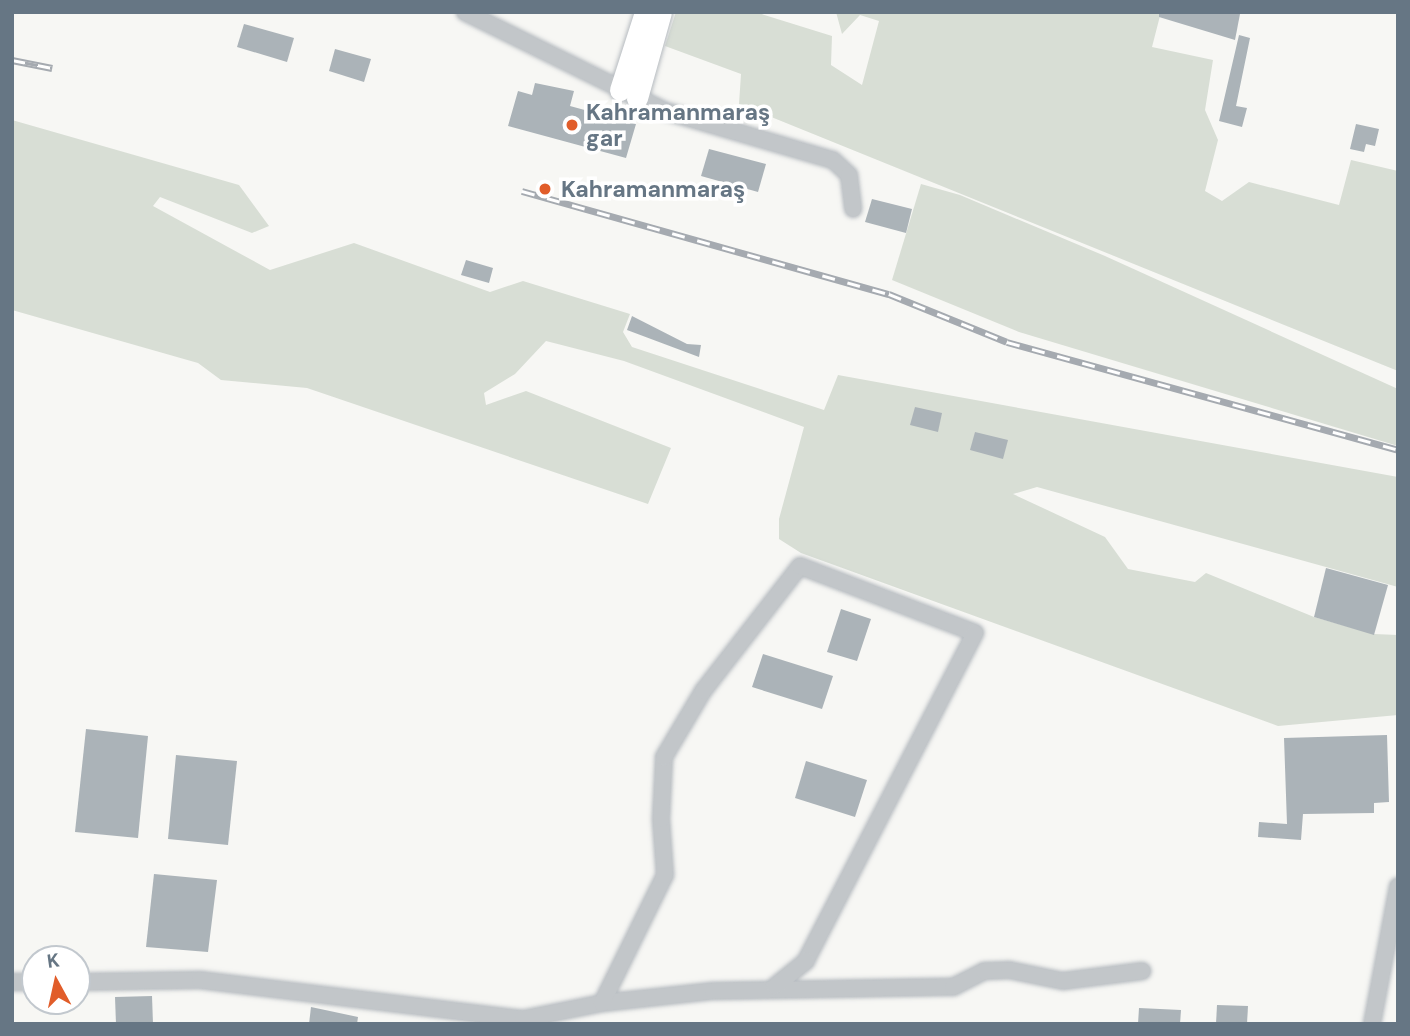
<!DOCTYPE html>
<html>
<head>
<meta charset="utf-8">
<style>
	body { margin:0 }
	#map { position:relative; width:1410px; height:1036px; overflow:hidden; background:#f7f7f4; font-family:"DM Sans",sans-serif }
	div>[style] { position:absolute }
	.green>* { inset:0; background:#d8ded5 }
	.building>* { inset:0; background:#abb3b8 }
	.roads { filter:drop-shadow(0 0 2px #b6bbc0) drop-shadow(0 0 2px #b6bbc0) }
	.minor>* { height:16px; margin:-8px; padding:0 8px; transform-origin:8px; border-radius:8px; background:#c2c6c9 }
	.secondary>* { height:21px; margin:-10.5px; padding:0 10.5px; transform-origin:10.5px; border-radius:10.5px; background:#fff }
	.rail>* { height:7px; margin-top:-3.5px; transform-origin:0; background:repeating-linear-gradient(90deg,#fff 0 13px,#a5aab0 0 26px); box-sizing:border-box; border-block:2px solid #a5aab0 }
	.dots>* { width:19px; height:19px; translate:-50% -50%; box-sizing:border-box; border:4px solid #fff; border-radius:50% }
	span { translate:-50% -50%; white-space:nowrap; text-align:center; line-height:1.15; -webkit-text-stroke:7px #fff; paint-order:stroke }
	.poi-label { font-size:23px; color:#667684; font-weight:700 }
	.left { translate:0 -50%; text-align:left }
	.frame { position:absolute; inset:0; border:14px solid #667684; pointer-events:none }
	.north { position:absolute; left:21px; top:945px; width:70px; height:70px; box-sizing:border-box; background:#fff; border:2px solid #c2c8ce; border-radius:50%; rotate:352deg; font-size:19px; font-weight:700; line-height:28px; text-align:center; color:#667684 }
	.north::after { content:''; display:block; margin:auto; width:24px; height:32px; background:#e15d2a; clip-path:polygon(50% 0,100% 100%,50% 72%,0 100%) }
</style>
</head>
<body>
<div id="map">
	<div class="green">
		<i style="clip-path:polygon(676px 12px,755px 12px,832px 36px,831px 65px,862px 85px,879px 21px,860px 15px,842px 34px,836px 12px,1161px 12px,1152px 47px,1213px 60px,1205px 110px,1218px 140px,1205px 191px,1222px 201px,1249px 182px,1339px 205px,1351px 160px,1398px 171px,1398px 371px,739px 104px,741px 74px,665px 46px)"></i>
		<i style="clip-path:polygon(12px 120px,239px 185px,269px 226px,252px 233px,160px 197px,153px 206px,270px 270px,354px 243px,490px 292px,523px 281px,630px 314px,623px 332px,632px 347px,824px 410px,838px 375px,1398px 477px,1398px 587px,1037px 487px,1013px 494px,1105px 537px,1128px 569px,1195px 582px,1206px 573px,1314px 617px,1374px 634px,1398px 635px,1398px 715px,1278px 726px,801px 553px,779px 539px,779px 519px,804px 427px,624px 361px,546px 341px,515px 374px,484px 393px,486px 405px,526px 391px,671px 448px,648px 504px,307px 388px,221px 380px,198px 363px,12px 310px)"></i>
		<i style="clip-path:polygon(921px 184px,960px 195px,1105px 256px,1398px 389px,1398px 446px,1019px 332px,892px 280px)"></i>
	</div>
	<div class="building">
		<i style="clip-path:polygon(1159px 12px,1231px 12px,1240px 14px,1235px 40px,1159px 17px)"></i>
		<i style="clip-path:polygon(244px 24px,294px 38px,287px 62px,237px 47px)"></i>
		<i style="clip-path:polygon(1239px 35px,1250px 38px,1236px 106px,1247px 108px,1242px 127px,1219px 121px)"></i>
		<i style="clip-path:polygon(335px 49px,371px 59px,364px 82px,329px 71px)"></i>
		<i style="clip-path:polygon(535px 83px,574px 91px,570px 106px,636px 124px,626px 158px,508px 126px,518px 91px,532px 95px)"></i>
		<i style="clip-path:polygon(1356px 124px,1379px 129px,1375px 146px,1366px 144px,1364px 152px,1350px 149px)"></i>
		<i style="clip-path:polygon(709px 149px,766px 164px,758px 192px,701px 176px)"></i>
		<i style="clip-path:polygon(872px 199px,912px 209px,906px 233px,865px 222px)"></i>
		<i style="clip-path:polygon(466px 260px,493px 268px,489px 283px,461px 275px)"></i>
		<i style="clip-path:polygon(632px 316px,687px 344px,701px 345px,699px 357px,627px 330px)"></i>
		<i style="clip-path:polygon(915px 407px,942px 413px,938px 432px,910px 425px)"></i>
		<i style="clip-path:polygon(975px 432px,1008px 440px,1003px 459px,970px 450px)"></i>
		<i style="clip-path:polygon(1326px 568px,1388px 585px,1374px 635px,1314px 617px)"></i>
		<i style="clip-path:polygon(841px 609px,871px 619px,857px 661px,827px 652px)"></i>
		<i style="clip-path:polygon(763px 654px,833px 676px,822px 709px,752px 687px)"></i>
		<i style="clip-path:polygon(86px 729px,148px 736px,138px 838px,75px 832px)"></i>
		<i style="clip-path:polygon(1387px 735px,1389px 802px,1374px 803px,1374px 813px,1303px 814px,1301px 840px,1258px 837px,1259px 822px,1287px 824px,1284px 738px)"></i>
		<i style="clip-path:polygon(176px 755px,237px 761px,228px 845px,168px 839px)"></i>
		<i style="clip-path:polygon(806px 761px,867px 780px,855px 817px,795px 798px)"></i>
		<i style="clip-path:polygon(154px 874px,217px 880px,208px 952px,146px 947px)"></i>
		<i style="clip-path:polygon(152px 996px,153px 1024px,116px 1024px,115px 997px)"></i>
		<i style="clip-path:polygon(1217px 1005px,1248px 1006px,1247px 1024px,1216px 1024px)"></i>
		<i style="clip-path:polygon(311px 1007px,358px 1017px,357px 1024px,309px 1024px)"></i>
		<i style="clip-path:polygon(1139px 1008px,1181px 1010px,1180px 1024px,1138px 1024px)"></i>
	</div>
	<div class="roads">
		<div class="minor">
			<i style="left:465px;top:12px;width:223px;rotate:26.3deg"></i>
			<i style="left:665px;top:111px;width:175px;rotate:16.3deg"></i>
			<i style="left:833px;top:160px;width:22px;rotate:43deg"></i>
			<i style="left:849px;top:175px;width:34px;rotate:83deg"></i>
			<i style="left:12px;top:982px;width:23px"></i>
			<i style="left:77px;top:982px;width:123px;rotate:-0.9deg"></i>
			<i style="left:200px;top:980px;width:325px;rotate:6.9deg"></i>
			<i style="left:523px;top:1019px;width:81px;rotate:-11.4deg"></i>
			<i style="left:602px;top:1003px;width:112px;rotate:-6.2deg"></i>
			<i style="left:713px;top:991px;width:240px;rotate:-1deg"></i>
			<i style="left:953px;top:987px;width:35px;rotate:-27deg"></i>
			<i style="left:984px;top:971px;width:25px;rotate:-2deg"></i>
			<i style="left:1009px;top:970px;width:55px;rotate:11.5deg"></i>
			<i style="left:1063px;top:981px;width:80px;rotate:-7.2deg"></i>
			<i style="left:602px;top:1003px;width:143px;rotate:-63.8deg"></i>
			<i style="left:665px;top:875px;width:56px;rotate:-94.1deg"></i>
			<i style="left:661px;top:819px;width:62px;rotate:-87.2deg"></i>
			<i style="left:664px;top:757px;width:77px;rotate:-59.4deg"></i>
			<i style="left:703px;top:691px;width:158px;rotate:-52.2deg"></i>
			<i style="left:800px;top:566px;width:187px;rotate:20.9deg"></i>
			<i style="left:975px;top:633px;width:369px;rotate:117.3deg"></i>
			<i style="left:806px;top:961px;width:40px;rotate:141deg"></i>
			<i style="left:1372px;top:1024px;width:140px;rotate:-79.3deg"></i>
		</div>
		<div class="secondary">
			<i style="left:620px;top:90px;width:82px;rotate:-72.2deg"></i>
			<i style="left:637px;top:98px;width:89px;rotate:-74.4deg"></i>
		</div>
	</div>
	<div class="rail">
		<i style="left:12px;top:60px;width:41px;rotate:11.3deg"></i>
		<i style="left:522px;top:191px;width:381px;rotate:15.7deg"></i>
		<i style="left:889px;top:294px;width:127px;rotate:22.1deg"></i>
		<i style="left:1007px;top:342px;width:406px;rotate:15.4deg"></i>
	</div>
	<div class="dots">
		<i style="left:572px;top:125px;background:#e15d2a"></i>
		<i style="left:545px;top:189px;background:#e15d2a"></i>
	</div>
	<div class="poi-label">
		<span class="left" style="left:586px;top:125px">Kahramanmaraş<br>gar</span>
		<span class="left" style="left:561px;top:189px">Kahramanmaraş</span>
	</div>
	<div class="frame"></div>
	<div class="north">K</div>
</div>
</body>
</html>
